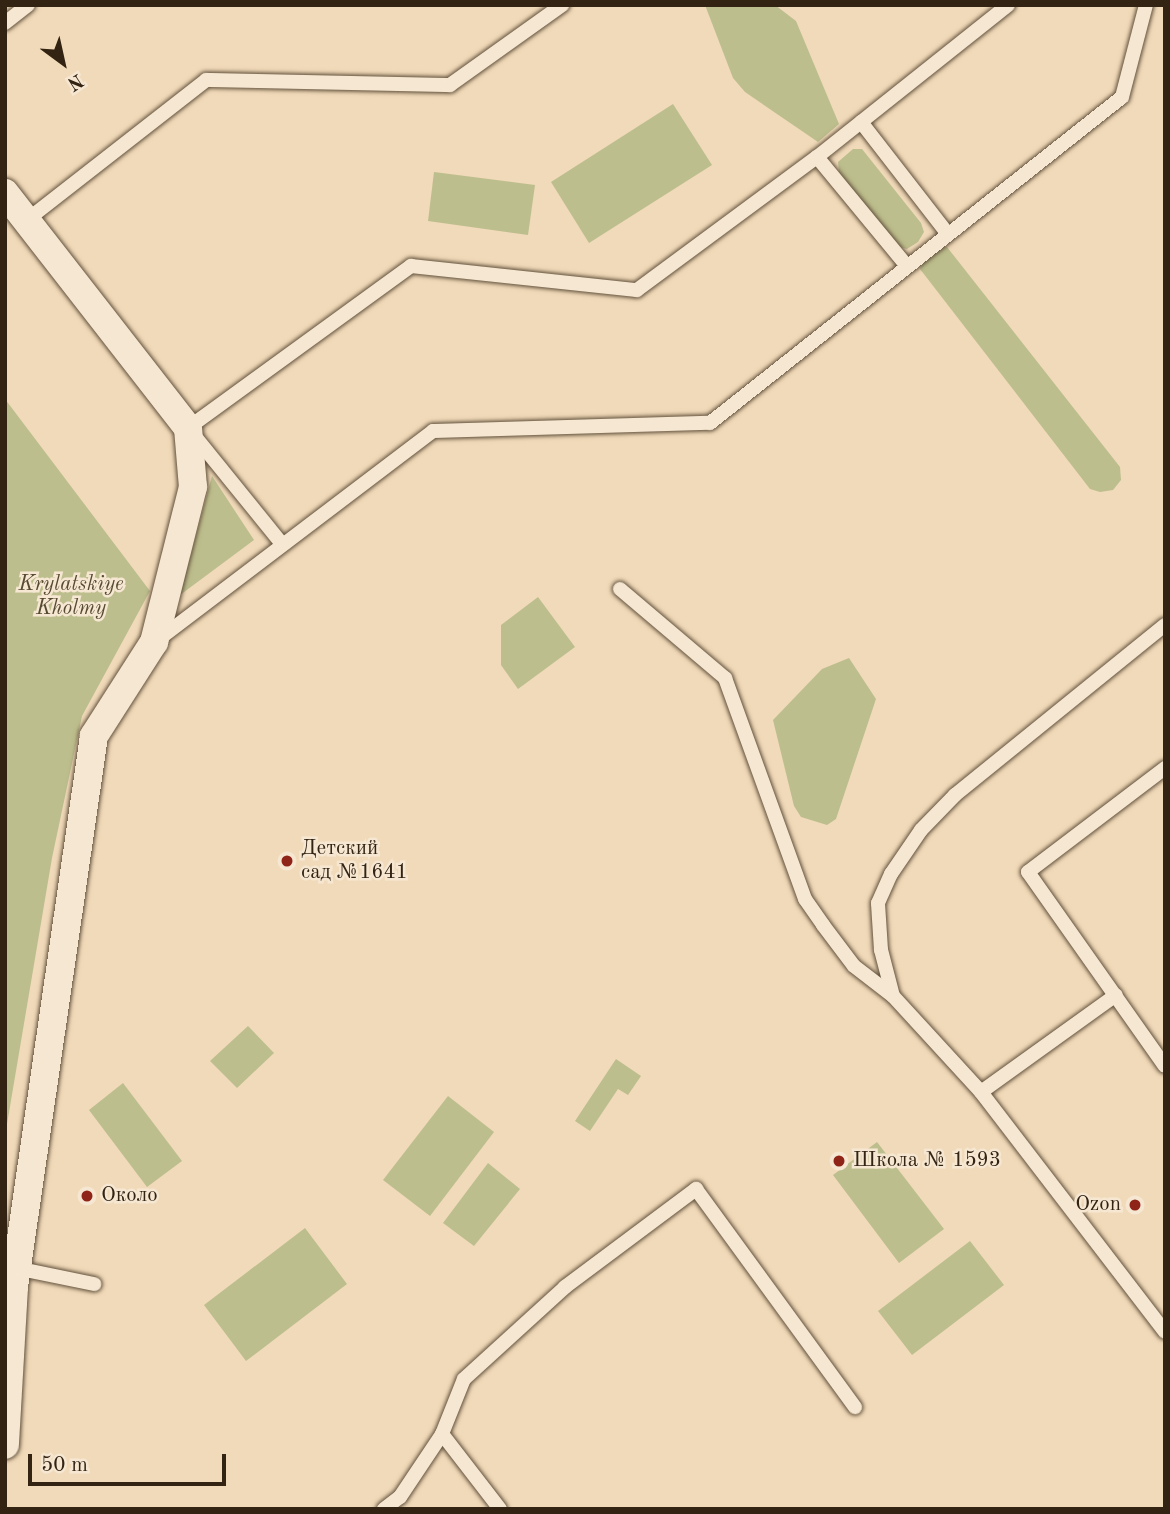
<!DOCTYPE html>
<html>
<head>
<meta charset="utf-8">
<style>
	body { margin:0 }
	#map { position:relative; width:1170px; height:1514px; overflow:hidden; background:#f1dab9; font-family:"Old Standard TT",serif }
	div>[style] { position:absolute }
	.green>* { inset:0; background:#bdbe8d }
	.roads { filter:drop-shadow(0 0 2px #62513c) drop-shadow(0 0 2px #62513c) }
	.lane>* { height:14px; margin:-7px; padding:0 7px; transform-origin:7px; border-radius:7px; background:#f6e7d2 }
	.street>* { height:28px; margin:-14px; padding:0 14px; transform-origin:14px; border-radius:14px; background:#f6e7d2 }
	.dots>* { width:19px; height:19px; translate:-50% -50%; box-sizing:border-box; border:4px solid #f6e7d2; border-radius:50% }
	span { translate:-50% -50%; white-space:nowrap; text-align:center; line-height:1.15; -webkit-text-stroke:5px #f6e7d2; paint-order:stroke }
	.park-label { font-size:21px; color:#564a32; font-style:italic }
	.poi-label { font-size:21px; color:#332313 }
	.left { translate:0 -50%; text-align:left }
	.right { translate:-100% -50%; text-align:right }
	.frame { position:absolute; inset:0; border:7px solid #332313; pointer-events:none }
	.north { position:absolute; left:28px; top:28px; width:70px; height:70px; -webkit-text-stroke:5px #f6e7d2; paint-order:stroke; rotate:147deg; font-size:19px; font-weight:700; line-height:28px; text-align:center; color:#332313 }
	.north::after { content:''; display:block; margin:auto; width:24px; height:32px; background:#332313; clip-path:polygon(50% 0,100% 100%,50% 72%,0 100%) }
	.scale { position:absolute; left:28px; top:1454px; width:198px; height:32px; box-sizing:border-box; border:4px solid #332313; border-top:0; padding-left:9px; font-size:21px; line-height:24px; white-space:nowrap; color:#332313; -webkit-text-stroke:5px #f6e7d2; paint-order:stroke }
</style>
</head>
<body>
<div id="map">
	<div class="green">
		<i style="clip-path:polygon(705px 5px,775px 5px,796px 21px,839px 124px,818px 142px,745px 92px,733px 78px)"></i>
		<i style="clip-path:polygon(673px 104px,712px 165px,589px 243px,551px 182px)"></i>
		<i style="clip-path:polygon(853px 149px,862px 149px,921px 223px,924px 232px,918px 242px,907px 249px,896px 246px,839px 172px,838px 162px)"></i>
		<i style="clip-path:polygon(434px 172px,535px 185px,528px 235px,428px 221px)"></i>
		<i style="clip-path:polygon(947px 247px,1120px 467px,1121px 480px,1113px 490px,1100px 492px,1090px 489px,920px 269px,924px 259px,938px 248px)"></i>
		<i style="clip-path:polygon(5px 399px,150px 591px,82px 716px,52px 858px,5px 1136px)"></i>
		<i style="clip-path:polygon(212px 476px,254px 540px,180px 595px)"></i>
		<i style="clip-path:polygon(538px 597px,575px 647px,518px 689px,501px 665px,501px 625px)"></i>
		<i style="clip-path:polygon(849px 658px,876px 699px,836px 819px,827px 825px,801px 817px,794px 806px,773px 720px,822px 669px)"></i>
		<i style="clip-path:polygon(248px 1026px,274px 1053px,237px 1088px,210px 1061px)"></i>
		<i style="clip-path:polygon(616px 1059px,641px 1076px,628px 1095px,618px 1089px,590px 1131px,575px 1121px)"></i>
		<i style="clip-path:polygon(123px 1083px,182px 1161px,147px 1187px,89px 1110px)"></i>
		<i style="clip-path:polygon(448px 1096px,494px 1132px,430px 1216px,383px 1180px)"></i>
		<i style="clip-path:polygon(877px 1142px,944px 1229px,899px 1263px,833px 1175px)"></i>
		<i style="clip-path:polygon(488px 1163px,520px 1189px,474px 1246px,443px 1223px)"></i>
		<i style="clip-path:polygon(305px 1228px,347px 1284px,246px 1361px,204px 1305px)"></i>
		<i style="clip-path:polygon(970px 1241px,1004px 1285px,912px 1355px,878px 1311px)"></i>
	</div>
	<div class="roads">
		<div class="lane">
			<i style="left:5px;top:23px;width:29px;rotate:-38deg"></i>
			<i style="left:861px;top:122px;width:140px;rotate:52.2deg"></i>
			<i style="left:817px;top:157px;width:140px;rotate:50.5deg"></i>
			<i style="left:27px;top:220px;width:227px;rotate:-38deg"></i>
			<i style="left:206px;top:80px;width:244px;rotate:1.2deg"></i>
			<i style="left:450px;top:85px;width:138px;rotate:-35.5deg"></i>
			<i style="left:282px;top:544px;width:149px;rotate:-129deg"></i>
			<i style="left:188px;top:428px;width:276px;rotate:-36deg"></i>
			<i style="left:411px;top:266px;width:227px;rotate:6.1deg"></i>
			<i style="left:637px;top:290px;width:224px;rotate:-36.5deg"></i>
			<i style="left:817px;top:157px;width:244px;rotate:-38.5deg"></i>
			<i style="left:620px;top:589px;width:138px;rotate:40.3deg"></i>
			<i style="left:725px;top:678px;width:235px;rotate:70.1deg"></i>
			<i style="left:805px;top:899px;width:32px;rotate:55deg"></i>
			<i style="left:823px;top:925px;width:51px;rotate:52.9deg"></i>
			<i style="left:854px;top:966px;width:49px;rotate:37.6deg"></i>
			<i style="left:893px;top:996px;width:130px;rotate:47.5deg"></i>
			<i style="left:981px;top:1092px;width:302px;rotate:52.5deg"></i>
			<i style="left:159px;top:639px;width:344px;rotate:-37.2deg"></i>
			<i style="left:433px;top:431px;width:277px;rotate:-1.7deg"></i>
			<i style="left:710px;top:423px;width:525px;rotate:-38.35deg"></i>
			<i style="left:1122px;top:97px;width:95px;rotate:-75.4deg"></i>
			<i style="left:1165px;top:768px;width:172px;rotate:142.8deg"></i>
			<i style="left:1028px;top:872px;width:237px;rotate:54.8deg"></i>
			<i style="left:893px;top:996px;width:48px;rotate:-104.6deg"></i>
			<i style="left:881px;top:950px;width:47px;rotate:-93.7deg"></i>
			<i style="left:878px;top:903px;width:32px;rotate:-66deg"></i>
			<i style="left:891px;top:874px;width:53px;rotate:-55.7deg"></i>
			<i style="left:921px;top:830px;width:49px;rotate:-45.8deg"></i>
			<i style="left:955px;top:795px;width:270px;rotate:-39deg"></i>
			<i style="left:981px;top:1092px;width:166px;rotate:-35.7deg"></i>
			<i style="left:16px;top:1268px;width:80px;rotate:11.6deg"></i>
			<i style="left:384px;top:1509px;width:20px;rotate:-37deg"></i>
			<i style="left:400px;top:1497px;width:76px;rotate:-56.3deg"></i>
			<i style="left:500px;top:1509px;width:95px;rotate:-127.7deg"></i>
			<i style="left:442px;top:1434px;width:59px;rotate:-68.2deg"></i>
			<i style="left:464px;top:1379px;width:137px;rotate:-42.3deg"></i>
			<i style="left:565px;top:1287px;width:164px;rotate:-36.8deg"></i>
			<i style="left:696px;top:1189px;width:270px;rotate:53.9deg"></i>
		</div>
		<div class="street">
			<i style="left:5px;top:193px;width:298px;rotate:52.1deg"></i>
			<i style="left:188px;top:428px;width:59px;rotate:85.2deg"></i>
			<i style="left:193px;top:487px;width:160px;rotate:104.1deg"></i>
			<i style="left:154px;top:642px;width:112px;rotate:122.6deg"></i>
			<i style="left:94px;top:736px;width:557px;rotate:98.26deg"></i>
			<i style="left:14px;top:1287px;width:158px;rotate:93.3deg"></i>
		</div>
	</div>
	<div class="dots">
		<i style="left:287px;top:861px;background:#8f2418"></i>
		<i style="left:839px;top:1161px;background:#8f2418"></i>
		<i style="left:87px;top:1196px;background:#8f2418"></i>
		<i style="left:1135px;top:1205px;background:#8f2418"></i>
	</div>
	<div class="park-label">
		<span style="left:71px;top:597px">Krylatskiye<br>Kholmy</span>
	</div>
	<div class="poi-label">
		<span class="left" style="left:301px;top:861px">Детский<br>сад №1641</span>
		<span class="left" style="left:853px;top:1161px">Школа № 1593</span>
		<span class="left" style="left:101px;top:1196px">Около</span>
		<span class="right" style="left:1121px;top:1205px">Ozon</span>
	</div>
	<div class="frame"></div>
	<div class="north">N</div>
	<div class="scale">50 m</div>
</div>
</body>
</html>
